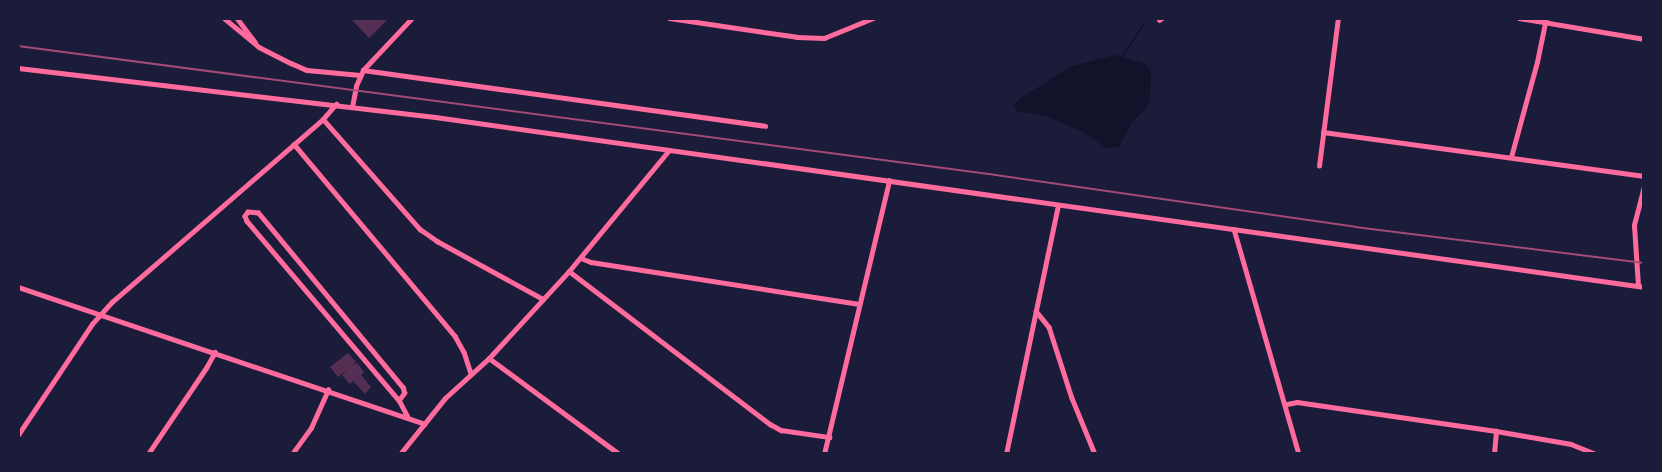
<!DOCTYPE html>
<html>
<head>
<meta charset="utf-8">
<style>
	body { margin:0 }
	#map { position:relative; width:1662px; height:472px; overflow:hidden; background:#1b1b3a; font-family:"Fira Sans Condensed",sans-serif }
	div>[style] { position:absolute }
	.water>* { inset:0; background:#12122b }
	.stream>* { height:2px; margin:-1px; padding:0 1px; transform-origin:1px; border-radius:1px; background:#12122b }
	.building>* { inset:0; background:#542f53 }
	.minor>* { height:4.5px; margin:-2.25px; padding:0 2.25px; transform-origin:2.25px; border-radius:2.25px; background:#ff6b9d }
	.tertiary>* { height:5px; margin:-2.5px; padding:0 2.5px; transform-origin:2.5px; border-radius:2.5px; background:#ff6b9d }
	.rail>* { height:2px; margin:-1px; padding:0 1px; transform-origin:1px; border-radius:1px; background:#a44b75 }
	span { translate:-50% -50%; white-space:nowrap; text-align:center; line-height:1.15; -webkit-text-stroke:4.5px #1b1b3a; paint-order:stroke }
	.frame { position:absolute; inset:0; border:20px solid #1b1b3a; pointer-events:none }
</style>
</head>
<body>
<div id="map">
	<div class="water">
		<i style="clip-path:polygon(1115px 55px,1145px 63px,1151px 71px,1150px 99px,1147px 108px,1132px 122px,1119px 147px,1105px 148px,1085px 133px,1046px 116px,1017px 111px,1014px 106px,1019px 99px,1072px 66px)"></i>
	</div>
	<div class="stream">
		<i style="left:1123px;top:56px;width:37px;rotate:-57deg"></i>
	</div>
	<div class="building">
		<i style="clip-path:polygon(350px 18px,389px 18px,369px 38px)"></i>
		<i style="clip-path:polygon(348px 353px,356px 362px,352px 365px,357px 363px,364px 372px,361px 375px,371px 387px,365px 394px,353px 381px,350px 384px,342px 375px,348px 369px,338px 377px,330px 367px)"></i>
	</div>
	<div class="minor">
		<i style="left:224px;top:18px;width:45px;rotate:39.6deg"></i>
		<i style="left:259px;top:47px;width:36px;rotate:27deg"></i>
		<i style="left:291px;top:63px;width:17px;rotate:24deg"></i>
		<i style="left:307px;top:70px;width:53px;rotate:5.4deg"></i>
		<i style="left:237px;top:18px;width:30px;rotate:53deg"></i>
		<i style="left:1519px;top:18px;width:127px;rotate:9.5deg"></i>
		<i style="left:1159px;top:20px;width:4px;rotate:-34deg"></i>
		<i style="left:363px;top:70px;width:406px;rotate:7.9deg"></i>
		<i style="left:352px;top:107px;width:21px;rotate:-79deg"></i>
		<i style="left:356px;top:86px;width:17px;rotate:-66deg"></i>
		<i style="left:363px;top:70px;width:71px;rotate:-46.7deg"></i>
		<i style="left:323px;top:119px;width:147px;rotate:48.6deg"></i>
		<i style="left:420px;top:229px;width:21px;rotate:35deg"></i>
		<i style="left:437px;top:241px;width:121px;rotate:28.7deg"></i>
		<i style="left:1323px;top:132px;width:324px;rotate:7.8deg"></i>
		<i style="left:294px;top:144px;width:251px;rotate:50deg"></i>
		<i style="left:455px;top:336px;width:18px;rotate:61deg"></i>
		<i style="left:464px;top:352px;width:22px;rotate:72deg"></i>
		<i style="left:1511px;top:157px;width:98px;rotate:-74.7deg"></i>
		<i style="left:1537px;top:62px;width:45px;rotate:-78.4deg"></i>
		<i style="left:1319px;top:166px;width:149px;rotate:-82.7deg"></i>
		<i style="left:1234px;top:229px;width:234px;rotate:73.9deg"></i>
		<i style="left:581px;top:258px;width:11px;rotate:22deg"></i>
		<i style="left:591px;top:262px;width:271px;rotate:8.9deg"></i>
		<i style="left:569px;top:271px;width:253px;rotate:37.3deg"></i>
		<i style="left:770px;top:424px;width:13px;rotate:29deg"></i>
		<i style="left:781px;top:430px;width:49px;rotate:8.3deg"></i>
		<i style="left:1638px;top:286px;width:61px;rotate:-93.8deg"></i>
		<i style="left:1634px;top:225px;width:40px;rotate:-75.6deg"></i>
		<i style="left:18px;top:287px;width:429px;rotate:18.6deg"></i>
		<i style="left:1036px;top:311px;width:21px;rotate:51deg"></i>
		<i style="left:1049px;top:327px;width:75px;rotate:72.1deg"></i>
		<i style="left:1072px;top:398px;width:61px;rotate:67.7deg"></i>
		<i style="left:489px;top:358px;width:162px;rotate:36.4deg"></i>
		<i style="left:399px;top:400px;width:9px;rotate:-54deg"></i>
		<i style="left:404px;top:393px;width:5px;rotate:-101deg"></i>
		<i style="left:403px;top:388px;width:227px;rotate:-129.6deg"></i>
		<i style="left:258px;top:213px;width:10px;rotate:-174deg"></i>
		<i style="left:248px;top:212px;width:5px;rotate:127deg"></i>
		<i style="left:245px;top:216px;width:5px;rotate:68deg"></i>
		<i style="left:247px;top:221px;width:235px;rotate:49.7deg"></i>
		<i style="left:399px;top:400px;width:19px;rotate:62deg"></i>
		<i style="left:1287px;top:404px;width:10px;rotate:-11deg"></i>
		<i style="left:1297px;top:402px;width:201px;rotate:8.3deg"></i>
		<i style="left:1496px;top:431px;width:76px;rotate:9.8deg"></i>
		<i style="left:1571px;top:444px;width:27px;rotate:22deg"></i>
		<i style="left:18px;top:435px;width:133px;rotate:-56.3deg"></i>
		<i style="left:92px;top:324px;width:30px;rotate:-48deg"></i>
		<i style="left:112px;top:302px;width:279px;rotate:-40.9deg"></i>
		<i style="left:323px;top:119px;width:20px;rotate:-49deg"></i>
		<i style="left:148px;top:454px;width:104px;rotate:-56deg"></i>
		<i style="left:206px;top:368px;width:18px;rotate:-61deg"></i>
		<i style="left:292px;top:454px;width:32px;rotate:-54deg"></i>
		<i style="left:311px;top:428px;width:42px;rotate:-65.9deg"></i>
		<i style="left:824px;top:454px;width:281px;rotate:-76.6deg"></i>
		<i style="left:1006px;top:454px;width:253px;rotate:-78.2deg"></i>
		<i style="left:1494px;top:454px;width:23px;rotate:-85deg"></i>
	</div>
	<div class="tertiary">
		<i style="left:669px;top:18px;width:129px;rotate:8.4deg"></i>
		<i style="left:797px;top:37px;width:27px;rotate:2deg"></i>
		<i style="left:824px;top:38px;width:53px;rotate:-22.2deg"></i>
		<i style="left:18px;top:68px;width:420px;rotate:6.7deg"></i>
		<i style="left:435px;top:117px;width:1221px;rotate:8deg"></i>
		<i style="left:400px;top:454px;width:72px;rotate:-51.2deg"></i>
		<i style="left:445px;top:398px;width:59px;rotate:-42.3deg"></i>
		<i style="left:489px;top:358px;width:118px;rotate:-47.4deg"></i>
		<i style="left:569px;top:271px;width:157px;rotate:-50.4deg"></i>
	</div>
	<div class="rail">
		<i style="left:18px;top:46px;width:979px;rotate:7.51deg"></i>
		<i style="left:989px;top:174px;width:370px;rotate:8.2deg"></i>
		<i style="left:1355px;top:227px;width:291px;rotate:7.1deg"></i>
	</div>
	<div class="frame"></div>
</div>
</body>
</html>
